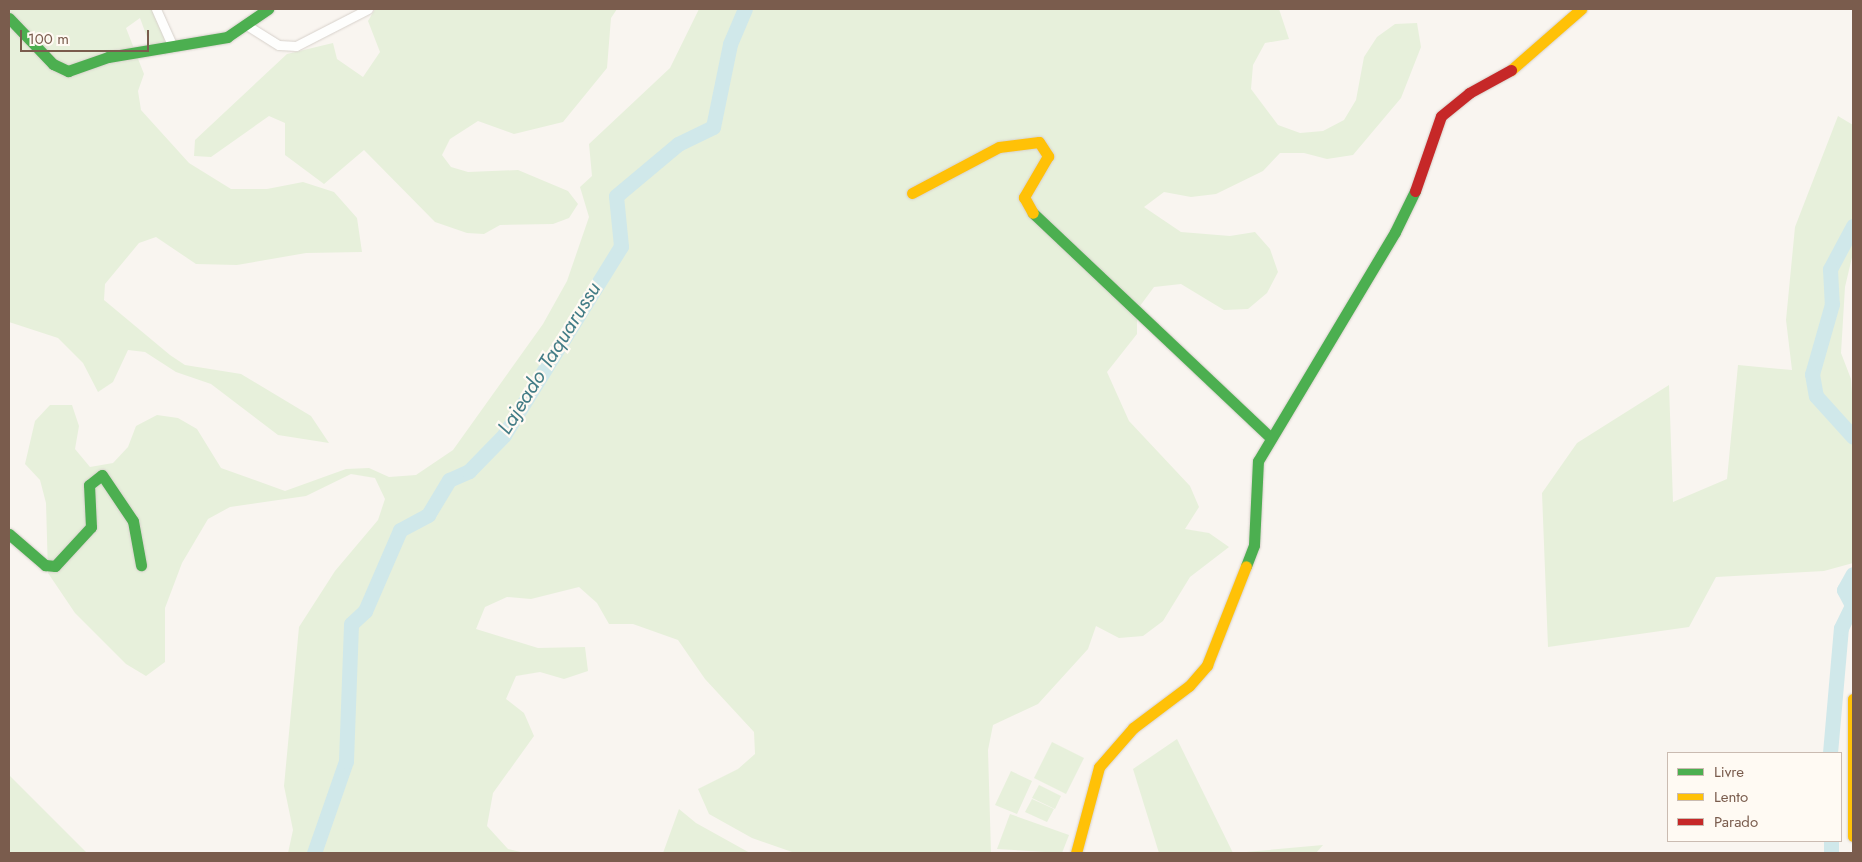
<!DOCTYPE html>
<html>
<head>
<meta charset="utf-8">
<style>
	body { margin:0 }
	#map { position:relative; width:1862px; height:862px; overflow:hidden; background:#f9f5f0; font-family:Jost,sans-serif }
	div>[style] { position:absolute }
	.green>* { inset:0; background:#e7f0db }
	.river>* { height:15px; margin:-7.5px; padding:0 7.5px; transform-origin:7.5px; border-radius:7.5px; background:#d0e8ea }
	.roads { filter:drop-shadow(0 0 1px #d7d1cb) drop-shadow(0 0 1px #d7d1cb) }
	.street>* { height:9px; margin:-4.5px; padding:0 4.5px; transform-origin:4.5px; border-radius:4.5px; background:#fefefd }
	.fast>* { height:11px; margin:-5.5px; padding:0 5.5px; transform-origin:5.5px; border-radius:5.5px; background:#4caf50 }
	.slow>* { height:11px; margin:-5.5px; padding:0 5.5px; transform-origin:5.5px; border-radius:5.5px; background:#ffc107 }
	.jam>* { height:11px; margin:-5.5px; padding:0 5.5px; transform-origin:5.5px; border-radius:5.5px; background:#c62828 }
	span { translate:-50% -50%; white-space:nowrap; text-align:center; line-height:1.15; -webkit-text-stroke:4.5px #fffaf3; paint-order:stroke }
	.water-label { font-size:21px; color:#437c86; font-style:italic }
	.frame { position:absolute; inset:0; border:10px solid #7a5c4d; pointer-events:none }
	.legend { position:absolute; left:1667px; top:752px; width:175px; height:90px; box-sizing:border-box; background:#fffaf3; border:1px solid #cabbb1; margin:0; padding:6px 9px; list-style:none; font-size:15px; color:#7a5c4d }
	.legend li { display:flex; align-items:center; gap:10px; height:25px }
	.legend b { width:25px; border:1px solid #cabbb1 }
	.scale { position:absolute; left:20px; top:30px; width:129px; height:22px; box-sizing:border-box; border:2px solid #7a5c4d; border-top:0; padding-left:6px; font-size:15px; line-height:18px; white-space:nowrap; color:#7a5c4d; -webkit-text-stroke:4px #fffaf3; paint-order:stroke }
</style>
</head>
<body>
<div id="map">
	<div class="green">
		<i style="clip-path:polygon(9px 9px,161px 9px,166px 55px,151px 48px,140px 18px,126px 28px,144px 74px,138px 91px,141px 110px,189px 163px,231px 189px,267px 189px,303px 182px,334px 192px,357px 218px,362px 252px,306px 253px,237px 265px,196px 264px,156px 237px,139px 243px,105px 284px,104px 300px,170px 355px,185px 365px,241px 374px,311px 416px,329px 443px,278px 435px,211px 384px,176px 372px,145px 352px,128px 350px,113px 382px,98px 392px,83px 363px,58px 338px,9px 322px)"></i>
		<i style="clip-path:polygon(375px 9px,617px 9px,611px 18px,607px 68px,563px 122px,514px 134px,478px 121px,450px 139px,442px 155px,451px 167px,468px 172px,518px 170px,568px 191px,578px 204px,569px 218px,553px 224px,500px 225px,484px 234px,467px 233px,435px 222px,364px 150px,324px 184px,285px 155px,285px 123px,269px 116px,211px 157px,194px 156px,195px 140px,287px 54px,333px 43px,337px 59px,363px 77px,380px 52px,368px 21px)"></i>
		<i style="clip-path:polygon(699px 9px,1279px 9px,1289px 39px,1265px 43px,1253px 65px,1251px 89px,1278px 125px,1300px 133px,1323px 131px,1344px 120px,1356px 100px,1364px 57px,1377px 37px,1395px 24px,1417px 23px,1421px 47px,1401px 98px,1353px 155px,1327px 159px,1304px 153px,1280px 153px,1263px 171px,1216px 194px,1191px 197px,1164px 192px,1144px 207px,1181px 232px,1230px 236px,1255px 232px,1270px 249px,1278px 272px,1267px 293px,1248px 309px,1224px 310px,1181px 284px,1154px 287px,1137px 310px,1137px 334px,1107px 372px,1129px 421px,1190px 486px,1199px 507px,1185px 529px,1209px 533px,1229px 547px,1190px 577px,1163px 621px,1143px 636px,1119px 638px,1096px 626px,1088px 649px,1038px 704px,993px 725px,988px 750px,991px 853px,795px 853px,752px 838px,709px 814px,698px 789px,738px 769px,755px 754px,754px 732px,705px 679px,678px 640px,633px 624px,609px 624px,597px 603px,579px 587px,531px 599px,507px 597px,485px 607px,476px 629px,538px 648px,585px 647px,588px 671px,564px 679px,540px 672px,516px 676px,506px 699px,524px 713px,534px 736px,493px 793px,487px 826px,508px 849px,525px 853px,288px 853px,293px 830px,284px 786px,299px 627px,335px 571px,378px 520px,385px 499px,375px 478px,351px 474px,306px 496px,230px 507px,208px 519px,182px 563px,165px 608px,165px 662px,146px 676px,126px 664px,75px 613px,48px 573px,46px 503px,40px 480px,25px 464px,35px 421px,50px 405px,72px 405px,79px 426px,75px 449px,90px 467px,113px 463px,128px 447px,136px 426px,157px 415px,178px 418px,197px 429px,221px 468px,285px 491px,346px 469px,369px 468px,389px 477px,416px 475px,453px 450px,543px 324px,567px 281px,589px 217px,580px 187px,592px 176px,589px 144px,670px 68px)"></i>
		<i style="clip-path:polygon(1838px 116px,1853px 125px,1853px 253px,1845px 287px,1841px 353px,1851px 379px,1853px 406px,1853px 563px,1824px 571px,1716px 577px,1689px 627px,1548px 647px,1542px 493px,1577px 443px,1669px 385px,1673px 502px,1727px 479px,1738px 365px,1792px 370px,1786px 320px,1795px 227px)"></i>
		<i style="clip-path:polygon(1177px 739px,1233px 853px,1159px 853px,1133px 769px)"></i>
		<i style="clip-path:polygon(1052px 742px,1084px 758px,1066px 794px,1034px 778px)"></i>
		<i style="clip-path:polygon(1011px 771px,1032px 781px,1017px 814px,995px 805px)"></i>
		<i style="clip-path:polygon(9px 775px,87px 853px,9px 853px)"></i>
		<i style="clip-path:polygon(1039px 785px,1061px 796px,1055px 809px,1032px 798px)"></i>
		<i style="clip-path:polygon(1032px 799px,1054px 809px,1047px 822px,1025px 812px)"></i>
		<i style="clip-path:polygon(679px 809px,696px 823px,750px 853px,663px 853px)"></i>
		<i style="clip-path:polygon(1010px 814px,1069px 835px,1062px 853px,997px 849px)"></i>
		<i style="clip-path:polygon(1323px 845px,1316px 853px,1235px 853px)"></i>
	</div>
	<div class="river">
		<i style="left:1853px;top:226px;width:49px;rotate:118.1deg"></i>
		<i style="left:1830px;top:269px;width:35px;rotate:87deg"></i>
		<i style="left:1832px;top:304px;width:73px;rotate:105.9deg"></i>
		<i style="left:1812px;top:374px;width:22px;rotate:80deg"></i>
		<i style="left:1816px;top:396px;width:55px;rotate:47.9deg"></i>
		<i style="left:1830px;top:753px;width:125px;rotate:-85deg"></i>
		<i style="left:1841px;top:628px;width:25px;rotate:-64deg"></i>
		<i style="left:1852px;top:605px;width:17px;rotate:-118deg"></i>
		<i style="left:1844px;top:590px;width:18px;rotate:-61deg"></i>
		<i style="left:1831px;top:841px;width:12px;rotate:90deg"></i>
		<i style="left:314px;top:853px;width:97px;rotate:-70.8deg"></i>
		<i style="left:346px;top:761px;width:137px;rotate:-87.9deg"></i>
		<i style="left:351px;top:624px;width:19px;rotate:-43deg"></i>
		<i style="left:365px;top:611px;width:88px;rotate:-66.6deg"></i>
		<i style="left:400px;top:530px;width:32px;rotate:-28deg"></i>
		<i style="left:428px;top:515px;width:41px;rotate:-59deg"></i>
		<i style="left:449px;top:480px;width:22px;rotate:-24deg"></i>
		<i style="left:469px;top:471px;width:50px;rotate:-45.8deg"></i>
		<i style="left:504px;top:435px;width:222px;rotate:-58.2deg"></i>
		<i style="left:621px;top:246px;width:50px;rotate:-95.7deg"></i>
		<i style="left:616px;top:196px;width:81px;rotate:-40deg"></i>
		<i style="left:678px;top:144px;width:39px;rotate:-26deg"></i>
		<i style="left:713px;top:127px;width:85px;rotate:-78.4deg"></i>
		<i style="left:730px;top:44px;width:38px;rotate:-67deg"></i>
	</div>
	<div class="roads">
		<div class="street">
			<i style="left:156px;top:9px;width:42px;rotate:65.9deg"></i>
			<i style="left:248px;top:26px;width:36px;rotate:32deg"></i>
			<i style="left:279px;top:45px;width:17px;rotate:3deg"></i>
			<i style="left:296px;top:46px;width:81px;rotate:-27.2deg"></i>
		</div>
		<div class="fast">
			<i style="left:9px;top:18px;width:64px;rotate:46.3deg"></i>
			<i style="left:53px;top:64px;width:17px;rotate:25deg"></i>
			<i style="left:68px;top:71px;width:42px;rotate:-19.3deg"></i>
			<i style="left:108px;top:57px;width:121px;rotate:-9.5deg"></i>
			<i style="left:227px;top:37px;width:50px;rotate:-34.3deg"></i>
			<i style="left:1033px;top:213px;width:326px;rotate:43.4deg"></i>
			<i style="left:9px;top:534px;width:48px;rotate:40.7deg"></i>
			<i style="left:45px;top:565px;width:10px;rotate:6deg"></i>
			<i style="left:55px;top:566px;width:53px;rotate:-47.3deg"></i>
			<i style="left:91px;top:527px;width:42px;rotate:-92.7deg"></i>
			<i style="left:89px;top:485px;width:16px;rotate:-38deg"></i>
			<i style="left:102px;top:475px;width:55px;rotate:56deg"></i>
			<i style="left:133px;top:521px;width:45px;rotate:79.7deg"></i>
			<i style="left:1246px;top:566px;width:22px;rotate:-69deg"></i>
			<i style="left:1254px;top:545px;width:84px;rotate:-87.3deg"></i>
			<i style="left:1258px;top:461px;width:267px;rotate:-59.1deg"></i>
			<i style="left:1395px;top:232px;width:46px;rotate:-64deg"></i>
		</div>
		<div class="slow">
			<i style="left:1511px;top:70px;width:93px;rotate:-41.1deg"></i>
			<i style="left:912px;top:193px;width:98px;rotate:-27.9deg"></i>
			<i style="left:999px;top:147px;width:40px;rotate:-7.1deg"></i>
			<i style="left:1039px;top:142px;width:17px;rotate:57deg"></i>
			<i style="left:1048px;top:156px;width:48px;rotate:120.3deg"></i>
			<i style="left:1024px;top:197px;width:18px;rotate:61deg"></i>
			<i style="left:1853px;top:699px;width:137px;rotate:90deg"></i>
			<i style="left:1076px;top:853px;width:89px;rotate:-75deg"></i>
			<i style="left:1099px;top:767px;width:52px;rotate:-48.9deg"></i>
			<i style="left:1133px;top:728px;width:70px;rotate:-36.9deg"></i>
			<i style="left:1189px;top:686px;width:28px;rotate:-49deg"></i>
			<i style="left:1207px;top:665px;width:106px;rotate:-68.5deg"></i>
		</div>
		<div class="jam">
			<i style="left:1415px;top:191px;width:79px;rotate:-70.9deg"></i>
			<i style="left:1441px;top:116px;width:36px;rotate:-39deg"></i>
			<i style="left:1469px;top:93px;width:48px;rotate:-28.7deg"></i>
		</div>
	</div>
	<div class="water-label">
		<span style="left:549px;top:358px;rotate:-58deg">Lajeado Taquarussu</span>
	</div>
	<div class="frame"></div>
	<ul class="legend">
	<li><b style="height:6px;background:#4caf50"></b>Livre</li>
	<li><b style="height:6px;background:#ffc107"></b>Lento</li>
	<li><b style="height:6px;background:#c62828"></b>Parado</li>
	</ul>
	<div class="scale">100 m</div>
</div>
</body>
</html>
